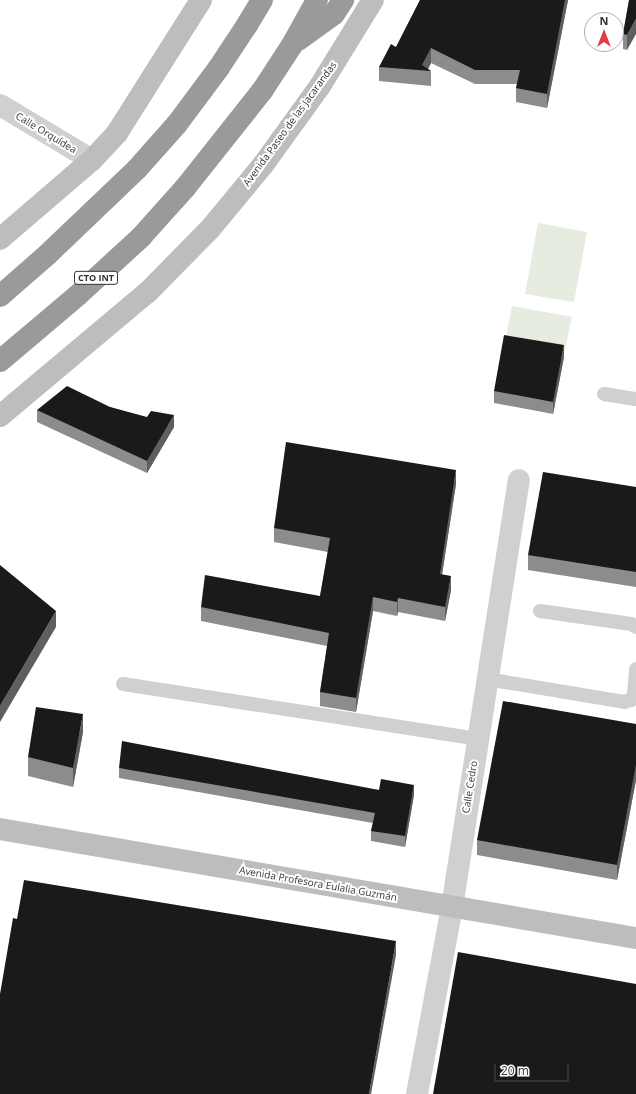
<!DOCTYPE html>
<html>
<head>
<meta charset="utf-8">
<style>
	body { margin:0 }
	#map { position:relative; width:636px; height:1094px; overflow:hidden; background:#fff; font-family:"Open Sans",sans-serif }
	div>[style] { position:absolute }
	.green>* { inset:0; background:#e6ecdf }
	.service>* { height:14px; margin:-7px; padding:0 7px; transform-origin:7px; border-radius:7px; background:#d0d0d0 }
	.minor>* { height:22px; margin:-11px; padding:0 11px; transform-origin:11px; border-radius:11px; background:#d0d0d0 }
	.secondary>* { height:22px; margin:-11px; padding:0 11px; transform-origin:11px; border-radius:11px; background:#bdbdbd }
	.motorway>* { height:22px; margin:-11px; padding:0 11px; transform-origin:11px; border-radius:11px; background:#9a9a9a }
	.wall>* { inset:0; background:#8c8c8c }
	.shaded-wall>* { inset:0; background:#5f5f5f }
	.building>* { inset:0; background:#1a1a1a }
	span { translate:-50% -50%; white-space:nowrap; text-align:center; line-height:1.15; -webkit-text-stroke:4px #fff; paint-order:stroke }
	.shield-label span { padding:1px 3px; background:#fff; border:1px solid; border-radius:3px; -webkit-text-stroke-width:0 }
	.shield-label { font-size:9px; color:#333; font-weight:700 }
	.street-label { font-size:10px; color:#333 }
	.north { position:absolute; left:584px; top:12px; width:40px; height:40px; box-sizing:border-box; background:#fff; border:1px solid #adadad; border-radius:50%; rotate:0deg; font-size:11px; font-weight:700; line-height:16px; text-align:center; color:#333 }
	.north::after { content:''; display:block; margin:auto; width:14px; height:18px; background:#e63946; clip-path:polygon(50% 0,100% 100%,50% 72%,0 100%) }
	.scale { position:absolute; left:494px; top:1064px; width:75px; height:18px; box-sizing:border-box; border:2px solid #333; border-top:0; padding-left:5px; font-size:12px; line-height:14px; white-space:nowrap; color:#333; -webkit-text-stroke:3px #fff; paint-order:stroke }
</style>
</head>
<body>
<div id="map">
	<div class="green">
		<i style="clip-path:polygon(538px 223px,587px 232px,574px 302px,525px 294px)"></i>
		<i style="clip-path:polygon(512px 306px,572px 317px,564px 354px,505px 343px)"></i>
	</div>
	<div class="service">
		<i style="left:604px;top:394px;width:32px;rotate:9deg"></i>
		<i style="left:540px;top:611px;width:92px;rotate:8.1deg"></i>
		<i style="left:631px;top:624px;width:6px;rotate:31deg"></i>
		<i style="left:487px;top:679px;width:139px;rotate:9.5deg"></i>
		<i style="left:624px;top:702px;width:7px;rotate:-16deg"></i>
		<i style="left:631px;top:700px;width:7px;rotate:-63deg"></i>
		<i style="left:634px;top:694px;width:25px;rotate:-85deg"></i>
		<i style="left:123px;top:684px;width:359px;rotate:8.8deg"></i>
	</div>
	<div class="minor">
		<i style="left:0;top:105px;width:107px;rotate:30.9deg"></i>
		<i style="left:417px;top:1094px;width:190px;rotate:-79.4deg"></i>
		<i style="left:452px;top:907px;width:432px;rotate:-81.1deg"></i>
	</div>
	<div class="secondary">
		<i style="left:0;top:239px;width:121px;rotate:-40.7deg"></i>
		<i style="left:92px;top:160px;width:37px;rotate:-47deg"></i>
		<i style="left:117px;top:133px;width:157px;rotate:-57.7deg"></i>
		<i style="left:0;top:416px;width:193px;rotate:-40deg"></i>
		<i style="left:148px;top:292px;width:88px;rotate:-45.5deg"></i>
		<i style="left:210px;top:229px;width:83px;rotate:-50.4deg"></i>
		<i style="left:263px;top:165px;width:97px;rotate:-54.2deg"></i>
		<i style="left:320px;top:86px;width:101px;rotate:-58.4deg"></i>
		<i style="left:0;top:829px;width:645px;rotate:9.73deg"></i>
	</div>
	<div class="motorway">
		<i style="left:298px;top:40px;width:44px;rotate:-35.8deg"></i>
		<i style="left:334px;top:14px;width:17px;rotate:-57deg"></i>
		<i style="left:0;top:296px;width:62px;rotate:-41.1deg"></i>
		<i style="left:47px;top:255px;width:124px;rotate:-43.7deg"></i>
		<i style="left:137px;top:169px;width:60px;rotate:-48.4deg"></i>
		<i style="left:177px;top:124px;width:69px;rotate:-53.3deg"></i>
		<i style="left:218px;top:69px;width:53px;rotate:-56.6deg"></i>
		<i style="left:247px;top:25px;width:29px;rotate:-59deg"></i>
		<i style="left:0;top:361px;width:102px;rotate:-40.2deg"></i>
		<i style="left:78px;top:295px;width:86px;rotate:-42.6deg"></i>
		<i style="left:141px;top:237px;width:66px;rotate:-48.1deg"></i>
		<i style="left:185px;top:188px;width:124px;rotate:-51.6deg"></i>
		<i style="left:262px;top:91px;width:55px;rotate:-56.9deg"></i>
		<i style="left:292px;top:45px;width:51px;rotate:-60.9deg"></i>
	</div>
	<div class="wall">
		<i style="clip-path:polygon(420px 0,568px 0,547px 108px,516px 102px,516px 88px,517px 84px,475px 84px,431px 63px,428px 69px,431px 71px,431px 86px,379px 81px,379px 67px,396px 47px)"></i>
		<i style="clip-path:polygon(629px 0,627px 50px,623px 49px,623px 34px)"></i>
		<i style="clip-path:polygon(564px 357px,553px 414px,494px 403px,494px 391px)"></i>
		<i style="clip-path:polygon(110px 407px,174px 427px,147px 473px,37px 422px,37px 410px)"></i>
		<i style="clip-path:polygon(456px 484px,442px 574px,451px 590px,445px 621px,398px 612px,397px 616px,373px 611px,356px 712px,320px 706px,320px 692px,327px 646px,201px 621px,201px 607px,320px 596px,328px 552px,274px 542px,274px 528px)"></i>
		<i style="clip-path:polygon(636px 487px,636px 587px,528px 570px,528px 555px)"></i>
		<i style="clip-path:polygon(636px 724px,636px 780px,617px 880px,477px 855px,477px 840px)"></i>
		<i style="clip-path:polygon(83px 732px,73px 787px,28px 776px,28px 757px)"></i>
		<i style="clip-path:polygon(119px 768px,379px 790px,414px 795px,405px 847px,371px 841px,371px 831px,373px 823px,119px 778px)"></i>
	</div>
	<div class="shaded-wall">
		<i style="clip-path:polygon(565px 0,568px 0,547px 108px,547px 94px)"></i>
		<i style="clip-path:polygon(636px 19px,636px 34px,627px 50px,627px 35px)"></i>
		<i style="clip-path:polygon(431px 48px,431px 63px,427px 71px,422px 65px)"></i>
		<i style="clip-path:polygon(564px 345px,564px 357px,553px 414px,553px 402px)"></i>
		<i style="clip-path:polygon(174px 415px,174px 427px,147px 473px,147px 461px)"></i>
		<i style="clip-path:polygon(456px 470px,456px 484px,440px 588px,440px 574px)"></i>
		<i style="clip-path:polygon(451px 576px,451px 590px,445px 621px,445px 607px)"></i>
		<i style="clip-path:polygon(373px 597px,373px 611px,356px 712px,356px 698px)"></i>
		<i style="clip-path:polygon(398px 598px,398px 612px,397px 616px,397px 602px)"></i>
		<i style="clip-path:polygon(56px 611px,56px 627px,0 722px,0 706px)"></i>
		<i style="clip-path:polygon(83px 714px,83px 732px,73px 787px,73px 768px)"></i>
		<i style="clip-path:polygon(636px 765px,636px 780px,617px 880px,617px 865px)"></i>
		<i style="clip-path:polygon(414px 785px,414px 795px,405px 847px,405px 836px)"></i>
		<i style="clip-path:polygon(396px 941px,396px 955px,371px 1094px,369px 1094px)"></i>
	</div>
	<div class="building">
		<i style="clip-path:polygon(420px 0,565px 0,547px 94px,516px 88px,520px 70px,475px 70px,431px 48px,422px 65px,431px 71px,379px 67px,391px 44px,396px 47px)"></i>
		<i style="clip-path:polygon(629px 0,636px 0,636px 19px,627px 35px,623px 34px)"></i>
		<i style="clip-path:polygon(504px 335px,564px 345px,553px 402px,494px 391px)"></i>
		<i style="clip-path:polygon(67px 386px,110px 407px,147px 417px,151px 411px,174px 415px,147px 461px,37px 410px)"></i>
		<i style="clip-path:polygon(286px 442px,456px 470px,440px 574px,451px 576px,445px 607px,398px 598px,397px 602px,373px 597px,356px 698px,320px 692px,329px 633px,201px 607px,205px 575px,320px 596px,330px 538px,274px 528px)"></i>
		<i style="clip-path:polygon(543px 472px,636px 487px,636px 572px,528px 555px)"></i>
		<i style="clip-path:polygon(0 565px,56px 611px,0 706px)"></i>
		<i style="clip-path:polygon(503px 701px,636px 724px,636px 765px,617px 865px,477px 840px)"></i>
		<i style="clip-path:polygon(36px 707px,83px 714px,73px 768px,28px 757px)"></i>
		<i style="clip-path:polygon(122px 741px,379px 790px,381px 779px,414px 785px,405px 836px,371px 831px,375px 813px,119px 768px)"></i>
		<i style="clip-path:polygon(24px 880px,396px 941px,369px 1094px,0 1094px,0 994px,13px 918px,17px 919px)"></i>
		<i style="clip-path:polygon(458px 952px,636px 984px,636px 1094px,433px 1094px)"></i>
	</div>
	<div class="shield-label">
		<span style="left:96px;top:278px">CTO INT</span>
	</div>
	<div class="street-label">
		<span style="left:290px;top:124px;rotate:-54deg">Avenida Paseo de las Jacarandas</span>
		<span style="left:46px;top:133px;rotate:31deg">Calle Orquídea</span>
		<span style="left:470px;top:787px;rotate:-81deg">Calle Cedro</span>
		<span style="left:318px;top:884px;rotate:10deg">Avenida Profesora Eulalia Guzmán</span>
	</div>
	<div class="north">N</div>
	<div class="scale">20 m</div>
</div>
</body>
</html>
